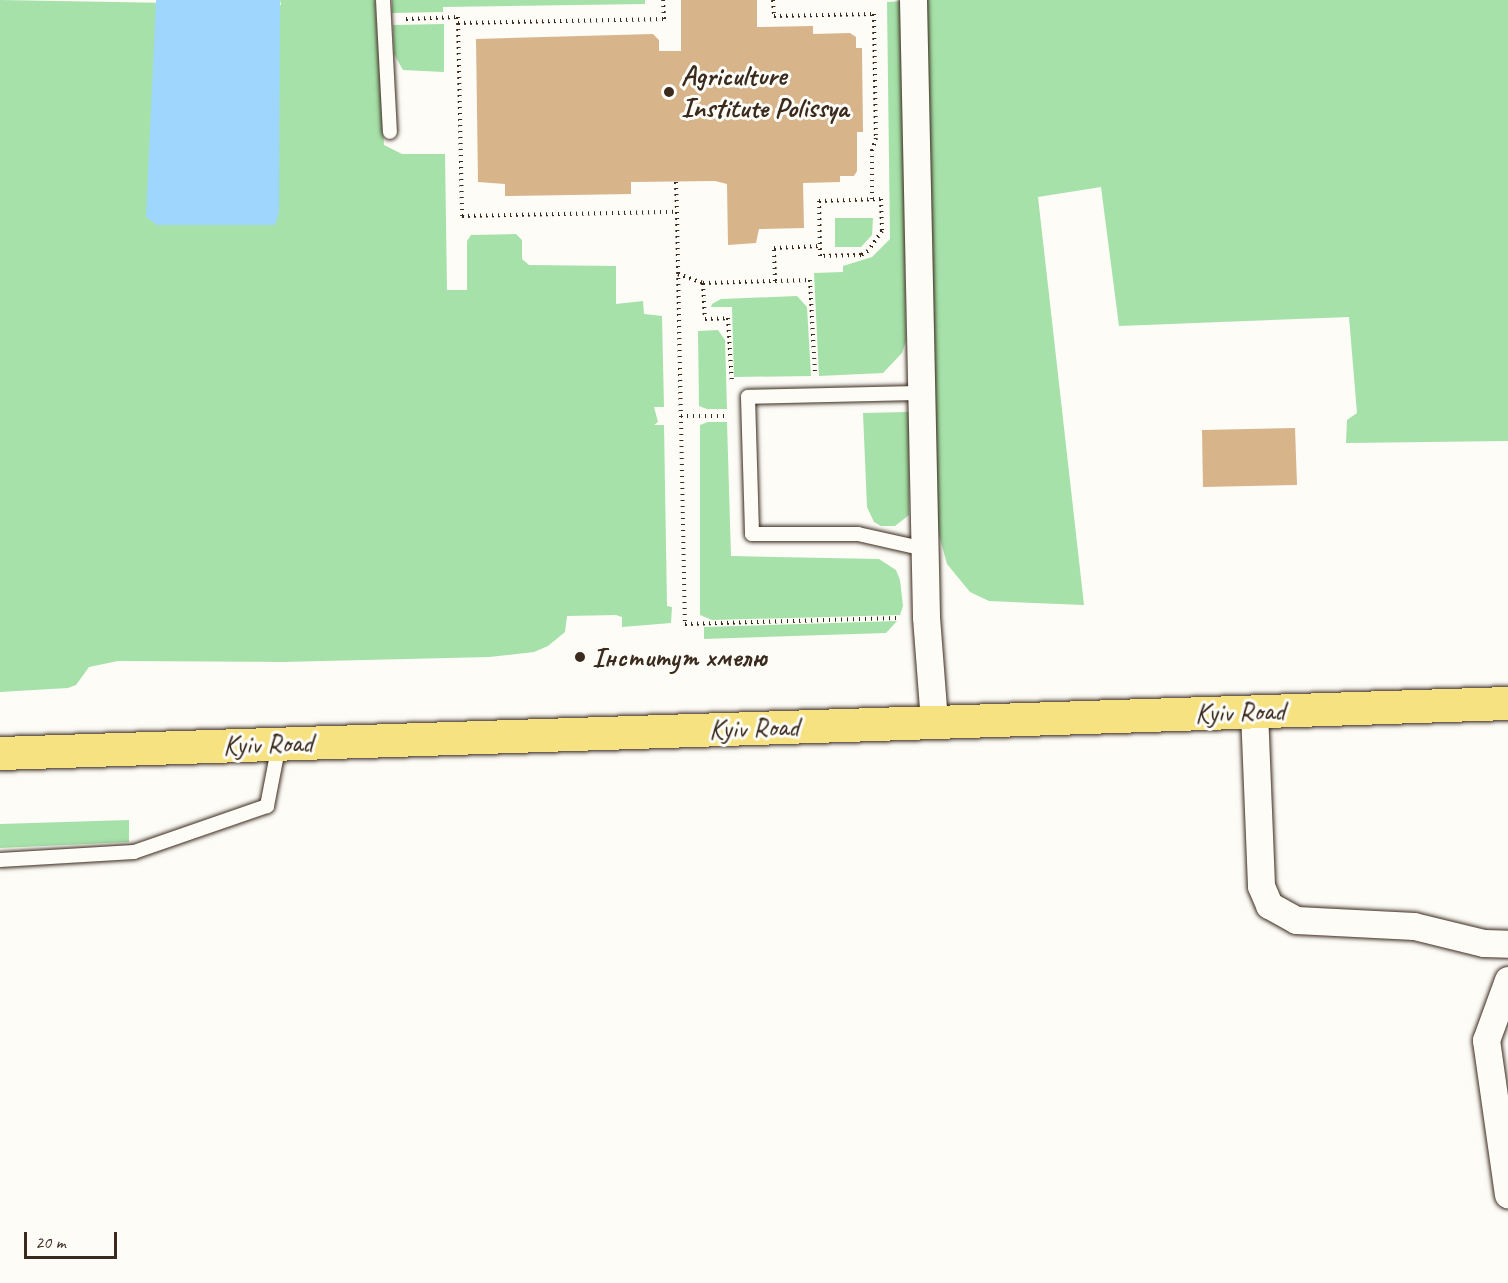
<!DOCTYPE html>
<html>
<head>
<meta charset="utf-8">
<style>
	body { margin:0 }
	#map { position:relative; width:1508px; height:1283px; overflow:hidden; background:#fdfcf7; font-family:Caveat,sans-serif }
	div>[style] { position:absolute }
	.green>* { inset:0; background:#a5e1a8 }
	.water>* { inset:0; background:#9ed6fe }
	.building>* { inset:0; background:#d7b48a }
	.path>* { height:4px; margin-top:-2px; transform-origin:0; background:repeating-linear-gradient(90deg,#3b2a1e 0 1.5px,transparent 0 6px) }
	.roads { filter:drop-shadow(0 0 2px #3b2a1e) drop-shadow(0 0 2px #3b2a1e) }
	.lane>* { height:14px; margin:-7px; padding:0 7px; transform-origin:7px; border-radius:7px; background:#fdfcf7 }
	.street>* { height:27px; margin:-13.5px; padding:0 13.5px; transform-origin:13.5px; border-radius:13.5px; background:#fdfcf7 }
	.primary>* { height:33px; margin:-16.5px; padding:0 16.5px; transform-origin:16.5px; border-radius:16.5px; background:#f7e281 }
	.dots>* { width:16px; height:16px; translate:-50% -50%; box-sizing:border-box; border:3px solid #fdfcf7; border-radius:50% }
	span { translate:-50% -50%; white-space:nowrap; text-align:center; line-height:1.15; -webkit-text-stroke:6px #fdfcf7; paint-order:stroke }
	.poi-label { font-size:28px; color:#3b2a1e; font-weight:700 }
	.left { translate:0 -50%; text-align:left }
	.street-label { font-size:28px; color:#3b2a1e }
	.scale { position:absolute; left:24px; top:1232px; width:93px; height:27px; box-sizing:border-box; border:3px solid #3b2a1e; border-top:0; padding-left:8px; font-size:18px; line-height:21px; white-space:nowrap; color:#3b2a1e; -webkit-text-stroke:4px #fdfcf7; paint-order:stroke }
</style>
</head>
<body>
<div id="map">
	<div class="green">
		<i style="clip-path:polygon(0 0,281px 5px,280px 0,375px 0,384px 145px,402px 154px,445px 154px,447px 290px,467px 290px,467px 241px,471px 235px,516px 234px,522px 240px,522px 259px,529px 265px,616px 266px,616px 304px,643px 301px,644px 314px,662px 316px,664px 407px,654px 407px,658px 422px,654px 425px,664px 425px,667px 606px,672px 607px,671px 623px,622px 627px,622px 617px,616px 615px,567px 616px,565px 632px,548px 646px,534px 652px,489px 657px,282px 662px,118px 661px,89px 667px,76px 685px,68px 688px,0 692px)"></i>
		<i style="clip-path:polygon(392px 0,645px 0,645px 4px,443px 7px,443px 12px,392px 13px)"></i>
		<i style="clip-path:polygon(923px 0,1508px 0,1508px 441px,1346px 443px,1347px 420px,1357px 413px,1349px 317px,1119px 326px,1101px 187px,1038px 197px,1084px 605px,989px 601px,970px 592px,947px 564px,936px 524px)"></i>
		<i style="clip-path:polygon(902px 1px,906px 341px,902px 353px,883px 373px,819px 376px,814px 273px,843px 272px,843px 266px,872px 257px,890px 239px,887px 2px)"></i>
		<i style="clip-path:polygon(444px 24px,444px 72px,403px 70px,394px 54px,393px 25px)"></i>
		<i style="clip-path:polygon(835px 218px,873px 218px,872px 235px,861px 247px,835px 247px)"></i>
		<i style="clip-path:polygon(797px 296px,807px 307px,811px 376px,734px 377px,732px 307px,711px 307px,712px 304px,721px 299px)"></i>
		<i style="clip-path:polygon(718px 330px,725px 340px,727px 409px,707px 409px,699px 406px,698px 331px)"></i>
		<i style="clip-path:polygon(909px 412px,909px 515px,895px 526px,881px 526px,874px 522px,867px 507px,863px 413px)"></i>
		<i style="clip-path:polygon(708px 422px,727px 422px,731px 556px,879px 559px,896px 570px,900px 580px,903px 606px,900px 615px,712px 620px,700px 615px,700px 425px)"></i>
		<i style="clip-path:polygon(897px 621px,886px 633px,704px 639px,704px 627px)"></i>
		<i style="clip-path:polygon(129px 820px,129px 842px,0 848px,0 824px)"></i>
	</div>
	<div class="water">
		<i style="clip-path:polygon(156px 0,280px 0,279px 213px,275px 225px,157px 225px,146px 217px)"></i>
	</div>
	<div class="building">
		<i style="clip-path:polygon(681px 0,757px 0,757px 27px,813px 26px,813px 34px,850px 33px,856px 37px,856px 48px,862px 48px,863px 132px,857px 132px,857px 171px,854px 176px,840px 176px,840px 182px,803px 183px,804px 228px,759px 229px,756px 243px,728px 245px,727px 184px,715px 181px,631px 182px,631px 194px,505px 196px,505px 184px,478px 182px,476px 39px,653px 34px,659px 40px,659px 51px,681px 51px)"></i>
		<i style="clip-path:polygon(1295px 428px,1297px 485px,1203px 487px,1202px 430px)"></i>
	</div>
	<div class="path">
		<i style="left:773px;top:0;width:16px;rotate:86deg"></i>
		<i style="left:774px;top:16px;width:100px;rotate:-1.1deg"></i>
		<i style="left:874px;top:14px;width:124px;rotate:89.1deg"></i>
		<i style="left:876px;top:138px;width:13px;rotate:108deg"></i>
		<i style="left:872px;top:150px;width:50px;rotate:90deg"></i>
		<i style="left:406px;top:19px;width:52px;rotate:-2.2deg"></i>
		<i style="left:458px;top:17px;width:199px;rotate:88.8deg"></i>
		<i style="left:462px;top:216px;width:215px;rotate:-1.1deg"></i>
		<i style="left:677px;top:212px;width:412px;rotate:88.9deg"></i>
		<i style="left:685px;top:624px;width:214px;rotate:-1.6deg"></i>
		<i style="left:458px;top:23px;width:206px;rotate:-1.1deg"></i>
		<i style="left:664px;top:19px;width:19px;rotate:-93deg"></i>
		<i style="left:676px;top:182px;width:30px;rotate:88deg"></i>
		<i style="left:881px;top:199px;width:32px;rotate:88deg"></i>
		<i style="left:882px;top:231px;width:24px;rotate:125deg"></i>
		<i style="left:868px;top:251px;width:8px;rotate:150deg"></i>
		<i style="left:861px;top:255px;width:41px;rotate:178.6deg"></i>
		<i style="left:820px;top:256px;width:55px;rotate:-91deg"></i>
		<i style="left:819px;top:201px;width:62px;rotate:-1.8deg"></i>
		<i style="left:678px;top:274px;width:27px;rotate:20deg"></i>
		<i style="left:703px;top:283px;width:107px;rotate:-1.6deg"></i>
		<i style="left:810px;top:280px;width:93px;rotate:86.9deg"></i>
		<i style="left:775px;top:281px;width:33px;rotate:-92deg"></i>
		<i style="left:774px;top:248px;width:46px;rotate:-2.5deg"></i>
		<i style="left:703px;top:283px;width:36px;rotate:87deg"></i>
		<i style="left:705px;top:319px;width:23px;rotate:-2deg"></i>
		<i style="left:728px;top:318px;width:65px;rotate:86.5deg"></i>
		<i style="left:681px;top:416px;width:47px"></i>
	</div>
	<div class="roads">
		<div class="lane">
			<i style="left:383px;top:0;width:132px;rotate:87deg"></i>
			<i style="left:921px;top:393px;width:173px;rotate:178.7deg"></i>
			<i style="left:748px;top:397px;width:137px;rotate:88.3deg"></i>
			<i style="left:752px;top:534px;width:106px"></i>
			<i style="left:858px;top:534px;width:69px;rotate:12.6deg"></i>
			<i style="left:0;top:860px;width:134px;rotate:-3.4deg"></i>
			<i style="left:134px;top:852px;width:141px;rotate:-19.1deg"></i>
			<i style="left:267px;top:806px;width:63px;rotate:-79deg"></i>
		</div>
		<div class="street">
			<i style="left:913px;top:0;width:617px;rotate:88.79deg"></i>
			<i style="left:926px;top:617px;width:105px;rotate:85.6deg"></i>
			<i style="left:1254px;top:711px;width:175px;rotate:87.7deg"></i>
			<i style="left:1261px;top:886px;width:21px;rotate:67deg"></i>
			<i style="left:1269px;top:905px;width:31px;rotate:29deg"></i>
			<i style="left:1296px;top:920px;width:118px;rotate:2.9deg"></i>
			<i style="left:1414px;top:926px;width:72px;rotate:13.7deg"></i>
			<i style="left:1484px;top:943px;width:24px;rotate:2deg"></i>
			<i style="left:1508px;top:980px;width:64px;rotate:110.1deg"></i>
			<i style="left:1486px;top:1040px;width:156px;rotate:81.9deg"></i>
		</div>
		<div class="primary">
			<i style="left:0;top:753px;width:1509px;rotate:-1.9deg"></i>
		</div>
	</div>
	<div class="dots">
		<i style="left:669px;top:92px;background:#3b2a1e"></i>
		<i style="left:580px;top:657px;background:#3b2a1e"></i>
	</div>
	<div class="poi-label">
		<span class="left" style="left:681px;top:92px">Agriculture<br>Institute Polissya</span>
		<span class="left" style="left:592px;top:657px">Інститут хмелю</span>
	</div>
	<div class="street-label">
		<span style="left:1240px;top:712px;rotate:-2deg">Kyiv Road</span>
		<span style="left:754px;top:728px;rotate:-2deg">Kyiv Road</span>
		<span style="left:268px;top:744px;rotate:-2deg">Kyiv Road</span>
	</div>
	<div class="scale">20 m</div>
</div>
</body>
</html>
